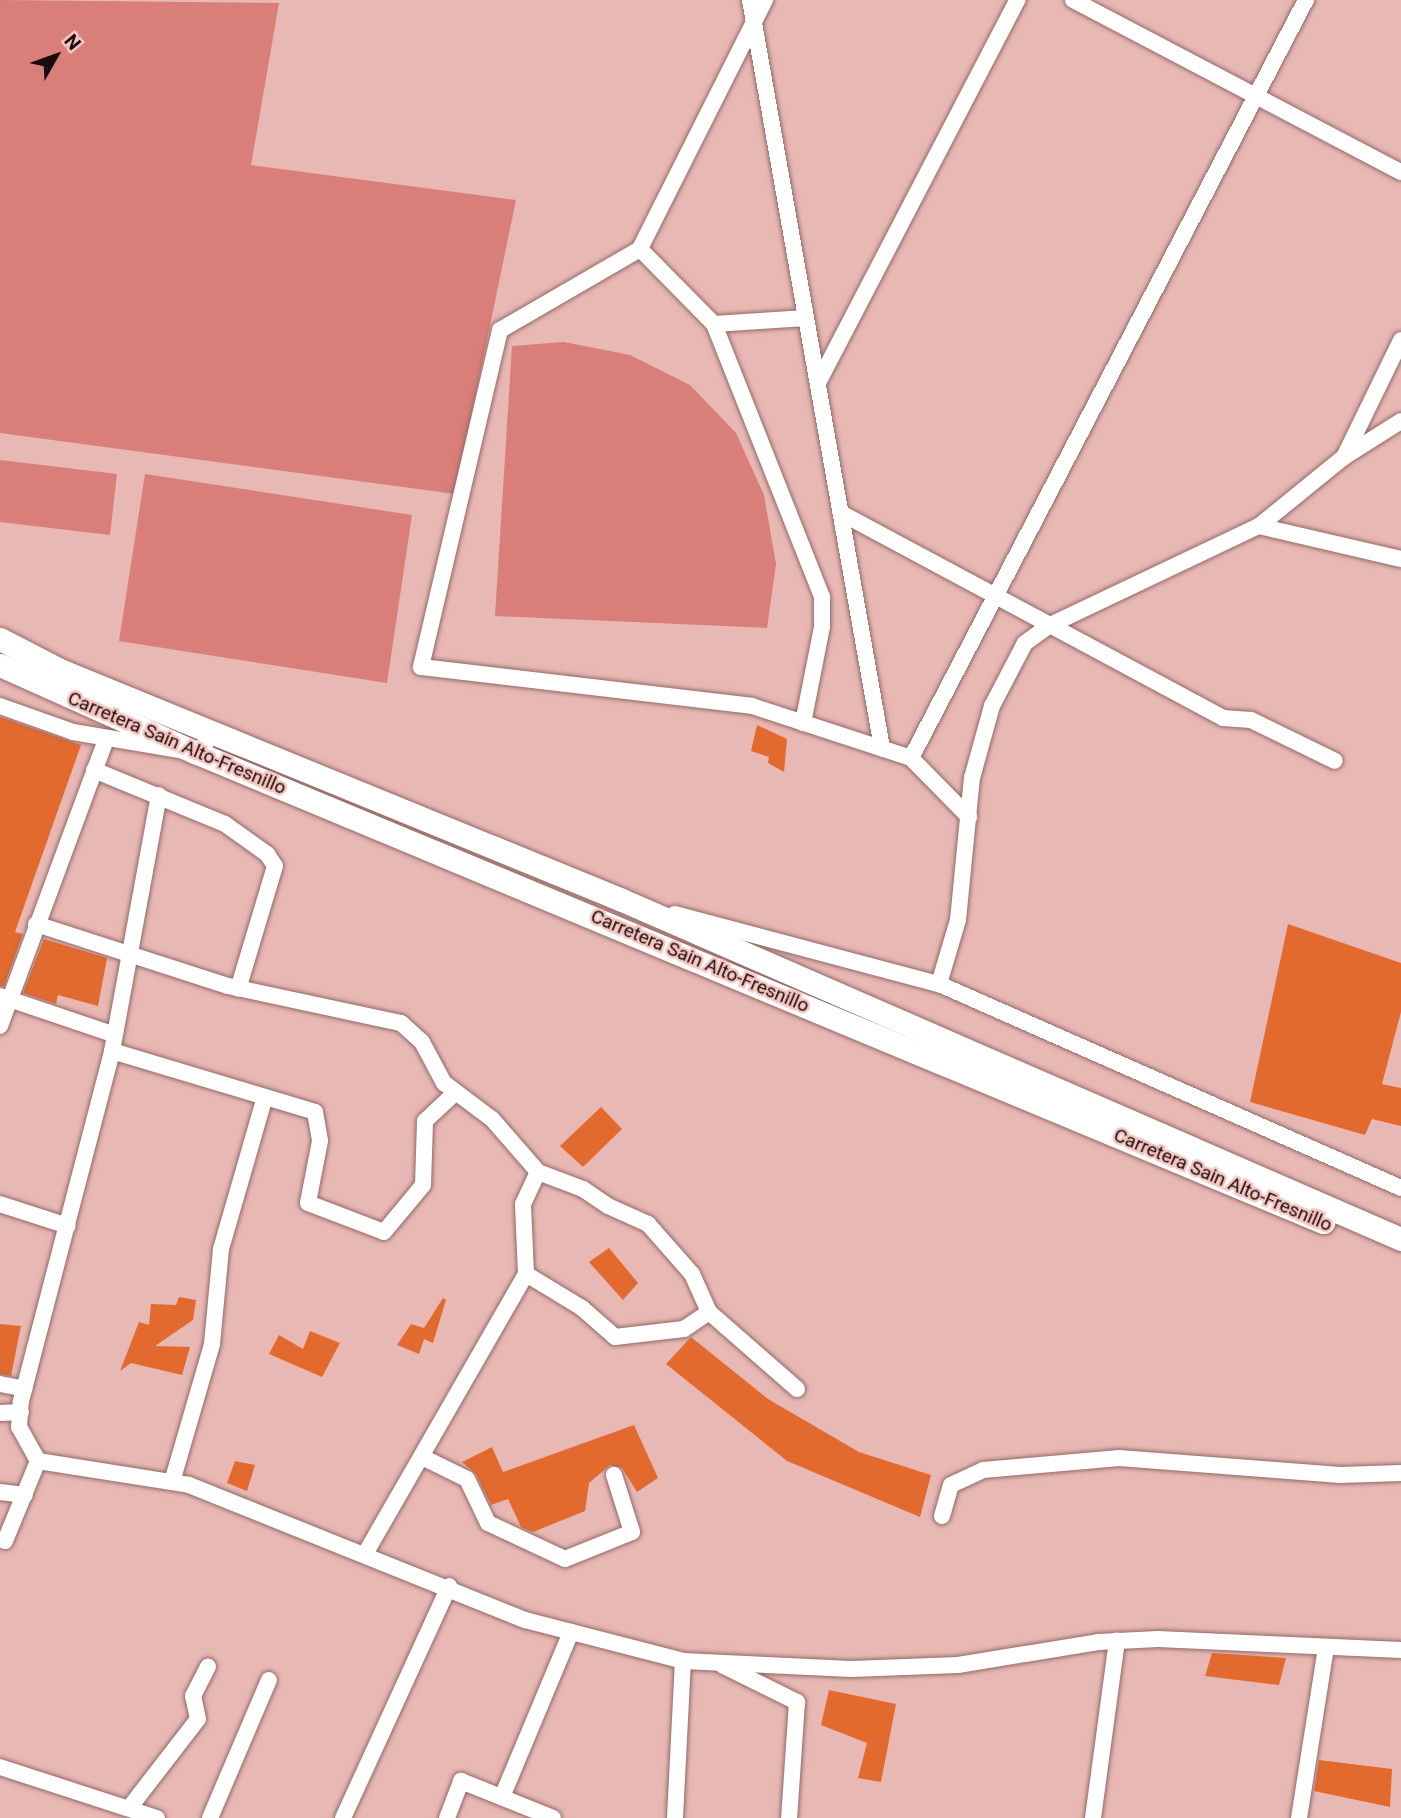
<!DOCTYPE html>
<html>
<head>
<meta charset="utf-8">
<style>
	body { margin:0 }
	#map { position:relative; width:1401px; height:1818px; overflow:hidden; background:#e8b8b4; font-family:Roboto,sans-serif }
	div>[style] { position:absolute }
	.green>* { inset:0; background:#d97e78 }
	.building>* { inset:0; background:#e36a2f }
	.roads { filter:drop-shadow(0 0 2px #936965) drop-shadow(0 0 2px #936965) }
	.minor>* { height:16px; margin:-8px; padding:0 8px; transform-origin:8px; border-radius:8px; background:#fff }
	.secondary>* { height:23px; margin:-11.5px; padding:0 11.5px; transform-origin:11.5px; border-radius:11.5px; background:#fff }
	span { translate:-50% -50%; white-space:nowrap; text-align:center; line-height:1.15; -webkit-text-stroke:5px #f5c5c1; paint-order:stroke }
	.street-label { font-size:19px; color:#1b0c0b }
	.north { position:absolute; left:21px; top:21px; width:70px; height:70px; -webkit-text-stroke:5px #f5c5c1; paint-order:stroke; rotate:50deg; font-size:19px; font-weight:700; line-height:28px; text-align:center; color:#1b0c0b }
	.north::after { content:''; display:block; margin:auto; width:24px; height:32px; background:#1b0c0b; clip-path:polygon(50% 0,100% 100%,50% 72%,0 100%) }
</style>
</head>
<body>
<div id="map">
	<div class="green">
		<i style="clip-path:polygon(0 0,279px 3px,251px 165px,516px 200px,455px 494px,0 433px)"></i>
		<i style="clip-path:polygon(564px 342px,630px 355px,690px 385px,736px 433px,764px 495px,776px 564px,767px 628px,495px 616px,512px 346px)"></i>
		<i style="clip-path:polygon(0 460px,117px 474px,110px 535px,0 522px)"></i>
		<i style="clip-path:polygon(145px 474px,412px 515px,387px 683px,119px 641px)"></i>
	</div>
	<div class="building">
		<i style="clip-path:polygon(0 717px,81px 745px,15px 932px,23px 934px,4px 986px,0 986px)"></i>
		<i style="clip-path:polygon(757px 725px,787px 739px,784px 772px,768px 763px,769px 757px,751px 751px)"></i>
		<i style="clip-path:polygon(1288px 924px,1401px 963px,1401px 1012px,1382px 1084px,1401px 1088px,1401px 1126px,1372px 1119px,1365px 1135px,1250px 1102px)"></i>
		<i style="clip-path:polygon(44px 939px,107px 958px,98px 1006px,58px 995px,56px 1004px,23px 993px)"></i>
		<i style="clip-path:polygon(601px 1107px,622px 1129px,583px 1167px,560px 1146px)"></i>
		<i style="clip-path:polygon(609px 1248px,638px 1283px,623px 1300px,589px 1262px)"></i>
		<i style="clip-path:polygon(179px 1297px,196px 1300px,193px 1320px,155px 1346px,190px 1347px,182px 1375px,131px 1363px,120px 1371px,139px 1322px,149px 1325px,151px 1304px,176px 1305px)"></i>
		<i style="clip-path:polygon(443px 1298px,446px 1300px,433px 1343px,424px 1339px,419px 1354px,397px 1345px,411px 1324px,424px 1328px)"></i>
		<i style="clip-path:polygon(0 1324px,21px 1326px,11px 1376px,0 1374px)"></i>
		<i style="clip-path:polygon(310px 1331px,340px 1343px,322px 1377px,269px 1354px,279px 1335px,303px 1349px)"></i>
		<i style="clip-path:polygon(691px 1337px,768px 1399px,859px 1452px,931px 1475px,920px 1517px,787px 1461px,666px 1364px)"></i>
		<i style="clip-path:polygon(634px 1425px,658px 1478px,637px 1492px,622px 1468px,610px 1465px,589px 1483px,585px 1511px,533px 1532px,521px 1527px,508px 1499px,491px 1505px,476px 1474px,462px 1462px,492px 1447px,503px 1472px)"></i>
		<i style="clip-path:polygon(235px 1461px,255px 1465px,247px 1491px,227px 1483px)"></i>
		<i style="clip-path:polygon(1212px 1653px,1286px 1658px,1279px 1685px,1205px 1676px)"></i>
		<i style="clip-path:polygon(829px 1690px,896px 1704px,881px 1782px,858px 1778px,867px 1743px,821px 1725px)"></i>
		<i style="clip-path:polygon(1319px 1760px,1392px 1769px,1390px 1807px,1314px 1791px)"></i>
	</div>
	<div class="roads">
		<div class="minor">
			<i style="left:750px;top:0;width:760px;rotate:79.99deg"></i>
			<i style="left:765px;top:0;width:279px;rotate:116.7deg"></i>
			<i style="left:640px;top:249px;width:162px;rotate:149.9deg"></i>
			<i style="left:500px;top:330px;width:346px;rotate:103.2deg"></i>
			<i style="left:421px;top:667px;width:333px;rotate:6.7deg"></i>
			<i style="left:752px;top:706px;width:167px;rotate:18.1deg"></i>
			<i style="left:911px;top:758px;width:83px;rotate:45.5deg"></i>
			<i style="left:1073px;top:0;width:370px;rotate:27.7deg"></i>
			<i style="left:640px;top:249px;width:105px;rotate:45.4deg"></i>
			<i style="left:714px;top:324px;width:92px;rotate:-3.7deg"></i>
			<i style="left:714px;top:324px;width:294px;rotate:68.4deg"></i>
			<i style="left:822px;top:597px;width:30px;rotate:90deg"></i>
			<i style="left:822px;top:627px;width:98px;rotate:101.2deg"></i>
			<i style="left:818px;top:383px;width:432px;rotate:-62.5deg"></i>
			<i style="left:1344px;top:457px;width:130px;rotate:-64deg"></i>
			<i style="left:841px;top:513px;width:434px;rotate:28.2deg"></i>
			<i style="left:1223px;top:718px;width:28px;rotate:4deg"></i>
			<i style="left:1251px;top:720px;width:93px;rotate:26deg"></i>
			<i style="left:1259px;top:526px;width:146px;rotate:13.1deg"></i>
			<i style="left:0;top:706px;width:77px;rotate:19.6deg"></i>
			<i style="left:73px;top:732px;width:126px;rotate:9.6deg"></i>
			<i style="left:197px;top:753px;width:23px;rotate:-50deg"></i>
			<i style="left:911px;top:758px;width:855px;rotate:-62.48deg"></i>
			<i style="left:94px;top:770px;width:142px;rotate:22.4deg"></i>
			<i style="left:225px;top:824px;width:52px;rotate:35.5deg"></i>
			<i style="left:267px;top:854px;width:14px;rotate:56deg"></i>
			<i style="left:275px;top:866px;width:128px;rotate:106.7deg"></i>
			<i style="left:675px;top:914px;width:273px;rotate:14.9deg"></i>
			<i style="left:939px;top:984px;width:505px;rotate:23.82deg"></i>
			<i style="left:36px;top:924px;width:202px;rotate:17.9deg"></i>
			<i style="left:228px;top:986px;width:177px;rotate:12.1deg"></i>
			<i style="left:401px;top:1023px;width:28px;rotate:42deg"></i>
			<i style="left:422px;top:1042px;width:47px;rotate:61.8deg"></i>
			<i style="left:444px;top:1083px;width:60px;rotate:36.9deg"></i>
			<i style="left:492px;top:1119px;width:70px;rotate:49deg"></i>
			<i style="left:538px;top:1172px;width:48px;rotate:20.7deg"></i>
			<i style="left:583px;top:1189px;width:30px;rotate:34deg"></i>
			<i style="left:608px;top:1206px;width:44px;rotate:24.2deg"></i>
			<i style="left:648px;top:1224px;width:67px;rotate:48.7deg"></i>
			<i style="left:692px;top:1274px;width:42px;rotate:65.9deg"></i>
			<i style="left:709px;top:1312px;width:117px;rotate:41.2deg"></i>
			<i style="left:939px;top:984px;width:67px;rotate:-73.5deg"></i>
			<i style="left:958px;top:920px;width:143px;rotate:-84.4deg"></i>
			<i style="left:972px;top:778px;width:75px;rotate:-74.5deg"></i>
			<i style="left:992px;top:706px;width:71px;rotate:-62.4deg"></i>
			<i style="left:1025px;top:643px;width:29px;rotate:-36deg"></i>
			<i style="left:1048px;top:626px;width:233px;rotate:-25.4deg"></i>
			<i style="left:1259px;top:526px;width:109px;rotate:-39.1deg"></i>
			<i style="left:1344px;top:457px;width:67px;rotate:-32.3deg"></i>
			<i style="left:0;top:996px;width:121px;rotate:18.7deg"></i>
			<i style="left:0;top:1026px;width:305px;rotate:-69.7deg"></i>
			<i style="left:112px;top:1051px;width:212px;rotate:16.7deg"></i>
			<i style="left:315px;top:1112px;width:29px;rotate:80deg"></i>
			<i style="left:320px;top:1141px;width:63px;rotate:101deg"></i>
			<i style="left:308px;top:1203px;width:81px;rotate:20.9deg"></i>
			<i style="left:384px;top:1232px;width:61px;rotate:-50.3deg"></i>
			<i style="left:423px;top:1185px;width:64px;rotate:-88.2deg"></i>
			<i style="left:425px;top:1121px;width:40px;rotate:-43deg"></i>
			<i style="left:0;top:1204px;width:71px;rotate:17.9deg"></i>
			<i style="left:526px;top:1274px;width:66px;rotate:31.3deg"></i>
			<i style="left:582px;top:1308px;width:44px;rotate:41.3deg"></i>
			<i style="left:615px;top:1337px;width:69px;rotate:-6.6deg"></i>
			<i style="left:684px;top:1329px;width:30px;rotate:-34deg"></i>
			<i style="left:0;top:1384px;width:25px;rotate:11deg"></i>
			<i style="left:0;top:1413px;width:21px;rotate:-3deg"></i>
			<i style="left:422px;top:1457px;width:50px;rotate:26.1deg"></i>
			<i style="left:467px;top:1479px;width:49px;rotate:64.5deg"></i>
			<i style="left:488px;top:1523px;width:85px;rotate:25.1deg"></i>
			<i style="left:565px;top:1559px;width:72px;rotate:-21.9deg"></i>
			<i style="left:632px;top:1532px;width:60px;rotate:-107.5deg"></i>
			<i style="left:38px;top:1461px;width:153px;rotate:9deg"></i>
			<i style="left:189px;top:1485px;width:362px;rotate:21.9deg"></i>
			<i style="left:525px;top:1620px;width:163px;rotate:14.5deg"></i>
			<i style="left:683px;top:1661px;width:168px;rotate:2.7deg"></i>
			<i style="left:851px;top:1669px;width:107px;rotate:-2.1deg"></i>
			<i style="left:958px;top:1665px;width:142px;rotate:-9.3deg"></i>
			<i style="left:1098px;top:1642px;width:60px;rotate:-2.9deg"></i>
			<i style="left:1158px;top:1639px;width:243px;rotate:2.6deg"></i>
			<i style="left:172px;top:1482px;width:144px;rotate:-73.8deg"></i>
			<i style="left:212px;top:1344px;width:95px;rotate:-84.6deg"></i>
			<i style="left:221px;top:1249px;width:158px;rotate:-73.9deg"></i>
			<i style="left:0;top:1492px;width:25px;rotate:7deg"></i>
			<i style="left:942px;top:1516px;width:32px;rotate:-74deg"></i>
			<i style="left:951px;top:1485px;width:35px;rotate:-25deg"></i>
			<i style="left:983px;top:1470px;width:137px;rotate:-5deg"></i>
			<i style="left:1119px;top:1458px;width:222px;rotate:4.4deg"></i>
			<i style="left:1340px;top:1475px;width:61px;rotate:-1.9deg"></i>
			<i style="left:5px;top:1541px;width:87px;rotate:-67.6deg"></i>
			<i style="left:38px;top:1461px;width:39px;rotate:-119deg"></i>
			<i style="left:19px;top:1427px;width:26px;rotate:-86deg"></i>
			<i style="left:21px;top:1401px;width:362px;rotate:-75.4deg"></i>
			<i style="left:112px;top:1051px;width:260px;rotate:-79.6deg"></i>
			<i style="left:365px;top:1554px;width:323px;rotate:-60.1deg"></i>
			<i style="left:526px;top:1274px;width:70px;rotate:-92.5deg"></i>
			<i style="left:523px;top:1204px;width:35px;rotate:-65deg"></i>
			<i style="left:722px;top:1665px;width:84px;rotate:26.3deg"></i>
			<i style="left:797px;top:1702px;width:116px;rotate:93.9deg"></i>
			<i style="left:0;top:1767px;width:165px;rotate:18deg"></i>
			<i style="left:502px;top:1797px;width:179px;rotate:-67.3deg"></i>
			<i style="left:130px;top:1807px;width:111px;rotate:-52.3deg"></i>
			<i style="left:198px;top:1719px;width:24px;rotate:-102deg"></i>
			<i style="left:193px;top:1696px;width:33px;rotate:-63deg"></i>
			<i style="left:210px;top:1818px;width:150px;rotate:-66.9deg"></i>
			<i style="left:343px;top:1818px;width:255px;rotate:-65.4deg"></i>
			<i style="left:447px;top:1818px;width:40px;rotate:-69deg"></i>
			<i style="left:461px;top:1781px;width:99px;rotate:21.9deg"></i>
			<i style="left:675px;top:1818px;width:157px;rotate:-87.1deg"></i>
			<i style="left:1093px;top:1818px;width:179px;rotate:-82.3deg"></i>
			<i style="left:1299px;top:1818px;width:173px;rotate:-81deg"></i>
		</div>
		<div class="secondary">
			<i style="left:0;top:639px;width:70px;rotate:27.3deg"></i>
			<i style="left:62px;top:671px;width:605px;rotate:22.24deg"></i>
			<i style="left:622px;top:900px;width:850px;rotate:23.52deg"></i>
			<i style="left:0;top:665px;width:216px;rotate:24.1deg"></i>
			<i style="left:197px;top:753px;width:1220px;rotate:22.61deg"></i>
		</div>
	</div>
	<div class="street-label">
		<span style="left:177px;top:743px;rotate:23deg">Carretera Sain Alto-Fresnillo</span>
		<span style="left:700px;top:961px;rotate:23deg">Carretera Sain Alto-Fresnillo</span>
		<span style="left:1223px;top:1180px;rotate:23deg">Carretera Sain Alto-Fresnillo</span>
	</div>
	<div class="north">N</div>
</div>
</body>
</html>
